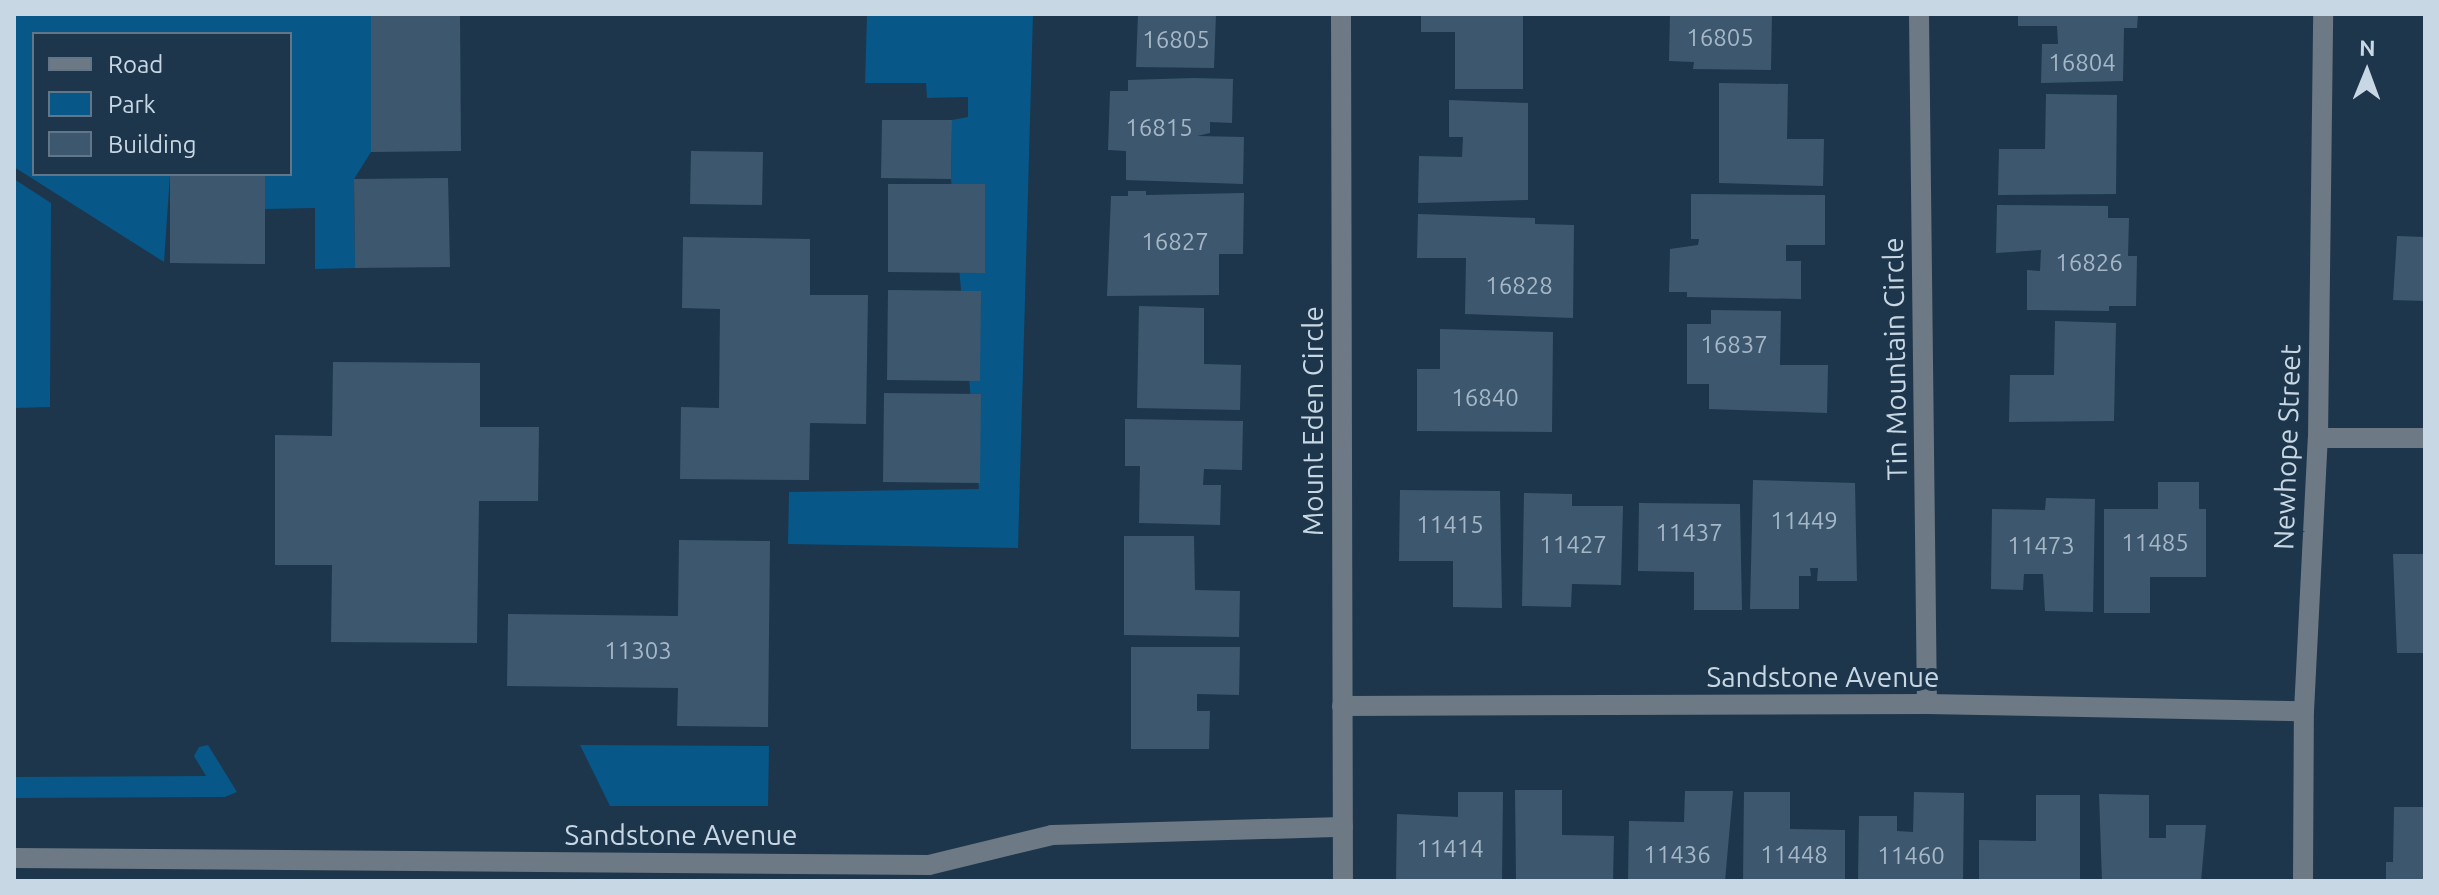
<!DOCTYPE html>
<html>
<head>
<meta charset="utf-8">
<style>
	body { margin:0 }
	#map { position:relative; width:2439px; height:895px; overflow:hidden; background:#1d364b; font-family:Ubuntu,sans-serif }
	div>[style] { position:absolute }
	.green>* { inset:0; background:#075788 }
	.building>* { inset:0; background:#3d586e }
	.minor>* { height:20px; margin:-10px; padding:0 10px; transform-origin:10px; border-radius:10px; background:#6d7984 }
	span { translate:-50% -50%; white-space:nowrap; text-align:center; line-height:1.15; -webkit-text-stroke:8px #1d364b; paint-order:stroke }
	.number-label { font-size:24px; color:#a5b7c6 }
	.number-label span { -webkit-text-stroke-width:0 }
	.street-label { font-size:28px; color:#c8d7e4 }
	.frame { position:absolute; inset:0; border:16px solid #c8d7e4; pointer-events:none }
	.legend { position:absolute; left:32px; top:32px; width:260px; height:144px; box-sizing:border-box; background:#1d364b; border:2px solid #617688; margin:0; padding:10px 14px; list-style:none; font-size:24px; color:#c8d7e4 }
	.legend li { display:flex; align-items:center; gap:16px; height:40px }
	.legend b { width:40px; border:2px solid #617688 }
	.north { position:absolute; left:2327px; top:32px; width:80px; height:80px; -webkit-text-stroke:6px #1d364b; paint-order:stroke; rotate:1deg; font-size:22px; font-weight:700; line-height:32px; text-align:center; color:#c8d7e4 }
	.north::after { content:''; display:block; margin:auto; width:28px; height:36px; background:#c8d7e4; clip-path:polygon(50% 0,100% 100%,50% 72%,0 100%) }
</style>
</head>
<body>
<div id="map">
	<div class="green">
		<i style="clip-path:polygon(evenodd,14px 14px,371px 14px,371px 152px,354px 179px,355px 268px,315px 269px,315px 208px,265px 209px,265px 176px,170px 175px,164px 262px,14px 167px,14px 14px,34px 34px,290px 34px,290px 174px,34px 174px,34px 34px)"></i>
		<i style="clip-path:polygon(867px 14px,1033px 14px,1018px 548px,788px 544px,789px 492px,979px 489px,951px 179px,952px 120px,968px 117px,968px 97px,927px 98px,926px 83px,865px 83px)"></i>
		<i style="clip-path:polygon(14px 179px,51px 203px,50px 407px,14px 408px)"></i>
		<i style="clip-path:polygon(208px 745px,237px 792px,225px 797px,14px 798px,14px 777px,206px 776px,194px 756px,199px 747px)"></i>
		<i style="clip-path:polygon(580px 745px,769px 746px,768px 806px,610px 806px)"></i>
	</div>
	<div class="building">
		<i style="clip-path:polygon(371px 14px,460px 14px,461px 151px,371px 152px)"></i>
		<i style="clip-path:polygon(1138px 14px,1216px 14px,1214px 68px,1136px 67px)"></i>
		<i style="clip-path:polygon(1421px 14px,1523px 14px,1523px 89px,1455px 89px,1455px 32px,1421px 32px)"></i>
		<i style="clip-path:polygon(1670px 14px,1772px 14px,1771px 70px,1693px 69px,1694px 62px,1669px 61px)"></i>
		<i style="clip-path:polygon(2018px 14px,2138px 14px,2137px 28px,2124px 28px,2123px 81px,2041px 83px,2042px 44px,2058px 44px,2057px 26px,2018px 26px)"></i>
		<i style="clip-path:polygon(1194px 78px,1233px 79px,1232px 123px,1210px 122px,1210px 133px,1197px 136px,1244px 137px,1243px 184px,1126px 180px,1126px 151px,1108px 150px,1110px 91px,1128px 91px,1128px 80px)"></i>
		<i style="clip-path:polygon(1719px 83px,1788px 84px,1787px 139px,1824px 139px,1823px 186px,1719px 183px)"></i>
		<i style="clip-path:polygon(2046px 94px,2117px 95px,2116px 194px,1998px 195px,1999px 149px,2045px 149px)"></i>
		<i style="clip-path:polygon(1449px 100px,1528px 103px,1528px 200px,1418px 203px,1419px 156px,1462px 157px,1463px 137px,1449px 137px)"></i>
		<i style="clip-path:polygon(882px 120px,952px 120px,951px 179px,881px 178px)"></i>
		<i style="clip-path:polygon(691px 151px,763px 152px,762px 205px,690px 204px)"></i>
		<i style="clip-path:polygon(170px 175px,265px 176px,265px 264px,170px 263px)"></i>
		<i style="clip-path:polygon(448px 178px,450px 267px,355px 268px,354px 179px)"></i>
		<i style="clip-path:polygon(888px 184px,985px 184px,985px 273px,888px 272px)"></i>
		<i style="clip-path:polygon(1128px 191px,1146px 191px,1146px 195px,1244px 193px,1243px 254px,1219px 254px,1219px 295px,1107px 296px,1111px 196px,1128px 196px)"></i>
		<i style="clip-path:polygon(1691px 194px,1825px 195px,1825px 245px,1786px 245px,1786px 261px,1801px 261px,1801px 299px,1687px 297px,1687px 292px,1669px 292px,1670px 249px,1698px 245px,1699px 239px,1691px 239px)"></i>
		<i style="clip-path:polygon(1997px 205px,2108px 206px,2108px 218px,2129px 218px,2128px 256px,2137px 256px,2136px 306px,2109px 306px,2109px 311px,2027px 310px,2027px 270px,2040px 271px,2041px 250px,1996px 253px)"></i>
		<i style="clip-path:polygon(1418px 214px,1535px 218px,1535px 224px,1574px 225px,1573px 318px,1465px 314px,1466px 258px,1417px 258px)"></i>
		<i style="clip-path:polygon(2397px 236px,2425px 237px,2425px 301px,2393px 300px)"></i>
		<i style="clip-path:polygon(683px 237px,810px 239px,810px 295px,868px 295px,866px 424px,810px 423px,809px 480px,680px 479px,681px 407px,719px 408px,720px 309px,682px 308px)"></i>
		<i style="clip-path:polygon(888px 290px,981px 291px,980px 381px,887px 380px)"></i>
		<i style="clip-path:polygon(1139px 306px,1204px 308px,1204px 364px,1241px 365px,1240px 410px,1137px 408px)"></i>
		<i style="clip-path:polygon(1711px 310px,1781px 311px,1780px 365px,1828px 365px,1827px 413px,1709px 409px,1709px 384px,1687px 384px,1687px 324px,1711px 324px)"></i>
		<i style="clip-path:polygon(2055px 321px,2116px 323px,2114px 421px,2009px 422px,2010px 375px,2054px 375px)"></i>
		<i style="clip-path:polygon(1440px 329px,1553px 332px,1552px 432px,1417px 431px,1417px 369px,1440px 369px)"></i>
		<i style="clip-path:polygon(333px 362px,480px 363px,480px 427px,539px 427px,538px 501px,479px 501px,477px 643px,331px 642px,332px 565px,275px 565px,275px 435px,332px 436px)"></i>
		<i style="clip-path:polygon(884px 393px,981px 394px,980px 483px,883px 482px)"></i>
		<i style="clip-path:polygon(1125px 419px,1243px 421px,1242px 470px,1204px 469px,1203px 485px,1221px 485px,1220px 525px,1139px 523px,1140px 466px,1125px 466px)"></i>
		<i style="clip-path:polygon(1753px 480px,1855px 483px,1857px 581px,1817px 581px,1818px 568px,1810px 568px,1811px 576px,1799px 576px,1799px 609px,1750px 609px)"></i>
		<i style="clip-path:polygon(2158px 482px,2199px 482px,2199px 509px,2206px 509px,2206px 577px,2150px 577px,2150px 613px,2104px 613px,2104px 509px,2158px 509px)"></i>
		<i style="clip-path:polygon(1400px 490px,1500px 491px,1502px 608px,1453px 607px,1453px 561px,1399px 561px)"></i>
		<i style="clip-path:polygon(1524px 493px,1572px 494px,1572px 506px,1623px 506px,1621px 585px,1572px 584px,1571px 607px,1522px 606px)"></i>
		<i style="clip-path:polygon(2046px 498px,2095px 499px,2093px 612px,2045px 611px,2043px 574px,2024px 574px,2023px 590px,1991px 589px,1992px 509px,2045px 510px)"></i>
		<i style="clip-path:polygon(1639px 503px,1740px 504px,1742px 610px,1694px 610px,1694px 572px,1638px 571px)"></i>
		<i style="clip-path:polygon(1124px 536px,1194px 536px,1195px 590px,1240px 591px,1239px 637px,1124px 635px)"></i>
		<i style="clip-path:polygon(679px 540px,770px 541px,768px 727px,677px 726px,678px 688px,507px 686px,508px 614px,678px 616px)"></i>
		<i style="clip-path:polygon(2393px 554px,2425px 554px,2425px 653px,2397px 653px)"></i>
		<i style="clip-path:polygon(1131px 647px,1240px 647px,1239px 695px,1197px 694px,1197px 711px,1210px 711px,1209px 749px,1131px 749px)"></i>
		<i style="clip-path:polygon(1515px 790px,1562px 790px,1562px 835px,1614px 836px,1613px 881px,1516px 881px)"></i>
		<i style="clip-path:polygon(1685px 791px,1733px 791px,1725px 881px,1628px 881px,1629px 821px,1684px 822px)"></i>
		<i style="clip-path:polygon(1458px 792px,1503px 792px,1502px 881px,1396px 881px,1397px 814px,1458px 817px)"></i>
		<i style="clip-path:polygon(1744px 792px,1790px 792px,1790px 829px,1845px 830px,1845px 881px,1743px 881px)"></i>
		<i style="clip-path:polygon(1914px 792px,1964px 793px,1963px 881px,1858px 881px,1859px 816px,1897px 816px,1897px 831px,1913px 832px)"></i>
		<i style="clip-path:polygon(2099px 794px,2149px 795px,2149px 838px,2166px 838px,2166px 825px,2206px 825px,2201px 881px,2102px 881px)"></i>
		<i style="clip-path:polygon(2036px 795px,2080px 795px,2080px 881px,1979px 881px,1979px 840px,2036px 841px)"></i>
		<i style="clip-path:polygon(2394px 807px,2425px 807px,2425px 881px,2386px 881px,2386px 862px,2393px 862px)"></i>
	</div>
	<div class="minor">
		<i style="left:1341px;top:14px;width:867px;rotate:89.87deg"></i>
		<i style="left:1919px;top:14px;width:690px;rotate:89.34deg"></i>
		<i style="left:2318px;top:438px;width:107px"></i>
		<i style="left:1342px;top:706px;width:585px;rotate:-0.2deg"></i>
		<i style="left:1927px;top:704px;width:377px;rotate:1.1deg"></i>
		<i style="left:14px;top:858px;width:915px;rotate:0.44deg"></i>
		<i style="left:929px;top:865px;width:127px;rotate:-13.7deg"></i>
		<i style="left:1052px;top:835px;width:291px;rotate:-1.6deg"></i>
		<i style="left:2303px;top:881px;width:170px;rotate:-89.7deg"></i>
		<i style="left:2304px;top:711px;width:273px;rotate:-87.1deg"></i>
		<i style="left:2318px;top:438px;width:424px;rotate:-89.3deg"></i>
	</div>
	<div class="number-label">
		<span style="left:1720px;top:38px">16805</span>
		<span style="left:1176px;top:40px">16805</span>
		<span style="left:2082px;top:63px">16804</span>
		<span style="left:1159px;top:128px">16815</span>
		<span style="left:1175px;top:242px">16827</span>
		<span style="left:2089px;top:263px">16826</span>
		<span style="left:1519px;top:286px">16828</span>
		<span style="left:1734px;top:345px">16837</span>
		<span style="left:1485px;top:398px">16840</span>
		<span style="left:1804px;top:521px">11449</span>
		<span style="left:1450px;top:525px">11415</span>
		<span style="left:1689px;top:533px">11437</span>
		<span style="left:2155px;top:543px">11485</span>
		<span style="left:1573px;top:545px">11427</span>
		<span style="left:2041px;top:546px">11473</span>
		<span style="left:638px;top:651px">11303</span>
		<span style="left:1450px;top:849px">11414</span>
		<span style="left:1677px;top:855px">11436</span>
		<span style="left:1794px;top:855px">11448</span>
		<span style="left:1911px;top:856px">11460</span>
	</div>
	<div class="street-label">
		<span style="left:1895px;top:359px;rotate:-91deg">Tin Mountain Circle</span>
		<span style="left:1313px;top:421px;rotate:-90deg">Mount Eden Circle</span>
		<span style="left:2287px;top:447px;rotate:-88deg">Newhope Street</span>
		<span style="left:1823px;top:677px">Sandstone Avenue</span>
		<span style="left:681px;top:835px">Sandstone Avenue</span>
	</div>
	<div class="frame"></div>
	<ul class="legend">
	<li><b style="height:10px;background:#6d7984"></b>Road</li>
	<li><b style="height:22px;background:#075788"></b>Park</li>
	<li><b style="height:22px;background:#3d586e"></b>Building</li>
	</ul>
	<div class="north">N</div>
</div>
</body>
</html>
